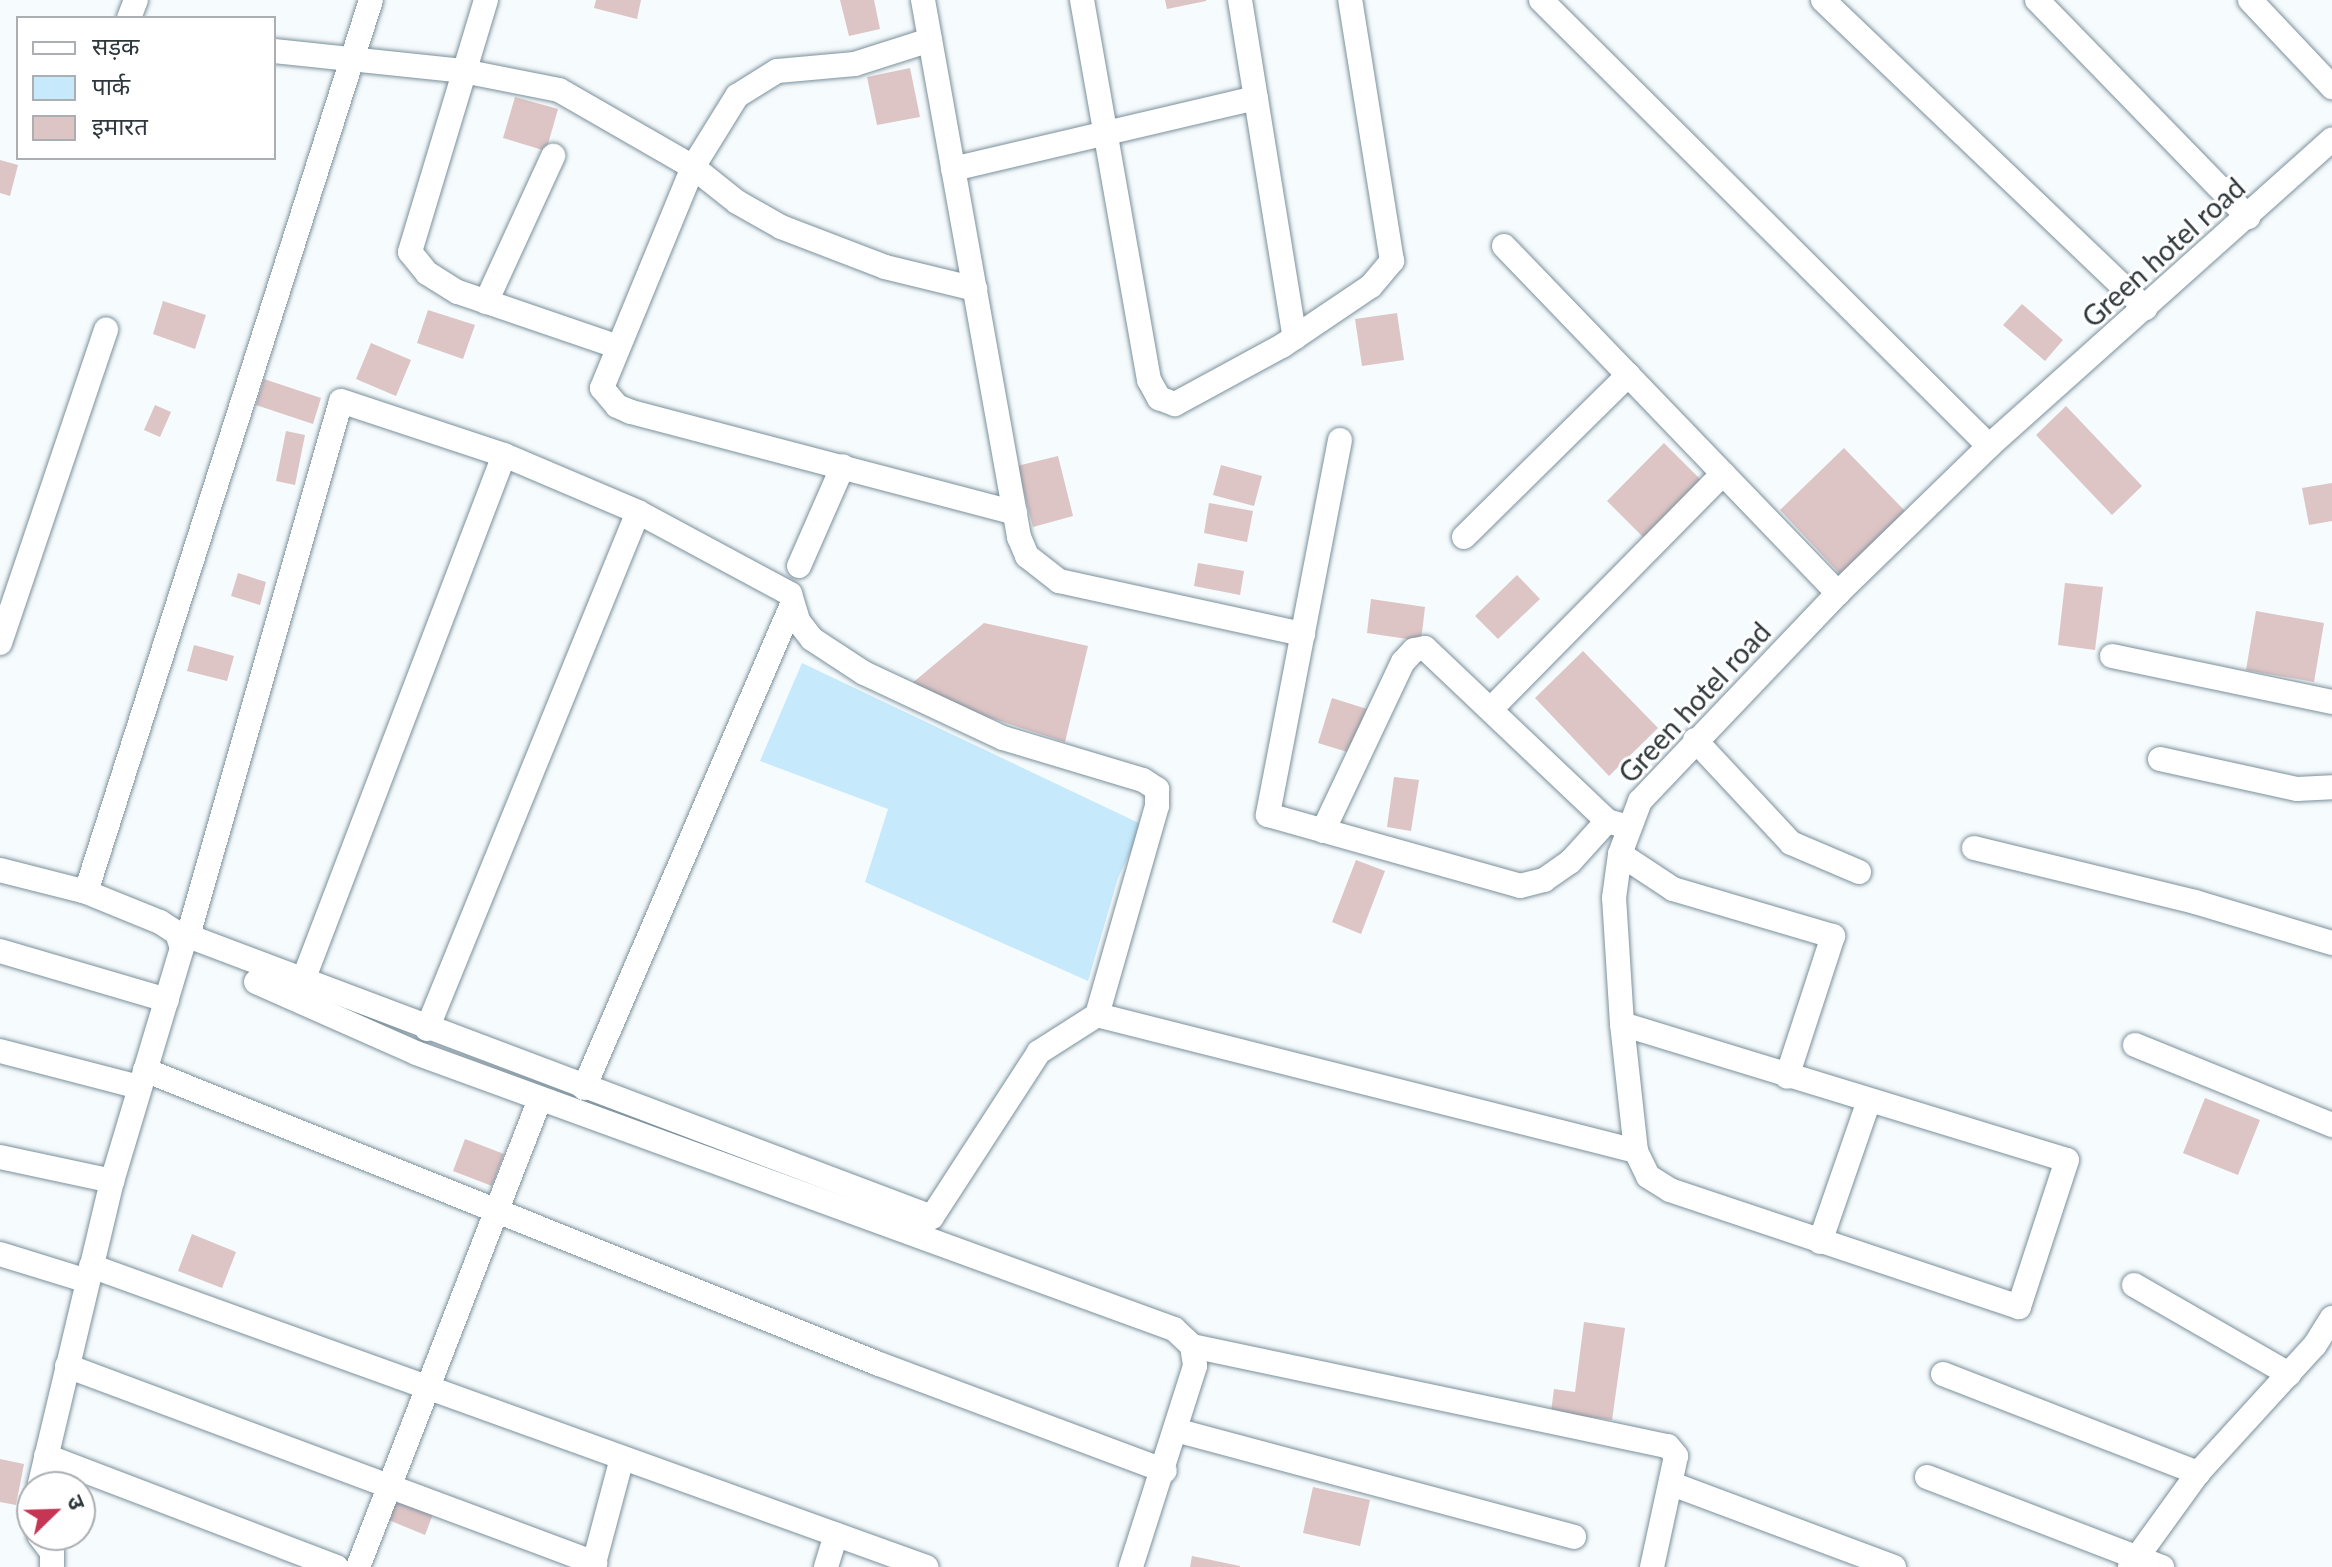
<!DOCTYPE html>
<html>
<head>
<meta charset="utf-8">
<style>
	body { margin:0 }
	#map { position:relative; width:2332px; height:1567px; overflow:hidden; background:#f6fbfd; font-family:Lato,"Noto Sans Devanagari",sans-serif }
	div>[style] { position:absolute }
	.green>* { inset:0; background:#c6e9fb }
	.building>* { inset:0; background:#ddc4c5 }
	.roads { filter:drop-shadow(0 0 2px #7b909b) drop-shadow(0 0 2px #7b909b) }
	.minor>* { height:24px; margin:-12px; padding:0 12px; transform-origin:12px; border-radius:12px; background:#fff }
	span { translate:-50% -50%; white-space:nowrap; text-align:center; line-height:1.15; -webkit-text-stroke:6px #fff; paint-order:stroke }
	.street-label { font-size:28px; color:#2e373b }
	.legend { position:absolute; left:16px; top:16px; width:260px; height:144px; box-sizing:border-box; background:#fff; border:2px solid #abafb1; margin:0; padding:10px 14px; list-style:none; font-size:24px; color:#2e373b }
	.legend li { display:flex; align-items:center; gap:16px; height:40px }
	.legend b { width:40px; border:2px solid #abafb1 }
	.north { position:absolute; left:16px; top:1471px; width:80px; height:80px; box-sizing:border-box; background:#fff; border:2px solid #abafb1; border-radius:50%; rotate:67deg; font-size:22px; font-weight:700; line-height:32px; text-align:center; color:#2e373b }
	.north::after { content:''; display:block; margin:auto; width:28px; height:36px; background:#c53554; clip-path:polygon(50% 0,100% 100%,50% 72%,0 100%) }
</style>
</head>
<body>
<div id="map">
	<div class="green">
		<i style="clip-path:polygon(802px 663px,1143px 825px,1118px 878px,1088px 981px,865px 882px,888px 809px,760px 761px)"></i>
	</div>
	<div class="building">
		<i style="clip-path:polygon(596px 0,641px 0,637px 19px,594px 8px)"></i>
		<i style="clip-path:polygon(840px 0,874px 0,880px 29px,849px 36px)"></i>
		<i style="clip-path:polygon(1165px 0,1206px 0,1206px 1px,1167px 9px)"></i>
		<i style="clip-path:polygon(910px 68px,920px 117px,877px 125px,867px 77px)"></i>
		<i style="clip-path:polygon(515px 97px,558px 109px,546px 151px,503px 138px)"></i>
		<i style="clip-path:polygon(0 160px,18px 165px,10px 196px,0 193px)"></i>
		<i style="clip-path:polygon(163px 301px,206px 315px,195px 349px,153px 334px)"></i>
		<i style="clip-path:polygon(2022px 304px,2063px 340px,2045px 361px,2003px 325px)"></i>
		<i style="clip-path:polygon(428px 310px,475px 325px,463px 359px,417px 343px)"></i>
		<i style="clip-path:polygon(1397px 313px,1404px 360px,1362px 366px,1355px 319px)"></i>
		<i style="clip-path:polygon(371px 343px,411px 360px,396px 396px,356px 379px)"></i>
		<i style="clip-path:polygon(264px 379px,321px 398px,313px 424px,256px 405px)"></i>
		<i style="clip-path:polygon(155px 405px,171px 412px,160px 437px,144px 430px)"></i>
		<i style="clip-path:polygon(2066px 406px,2142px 486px,2112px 515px,2036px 435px)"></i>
		<i style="clip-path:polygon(286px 431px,305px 435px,295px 485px,276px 481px)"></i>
		<i style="clip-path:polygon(1664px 443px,1704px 483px,1646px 540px,1607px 501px)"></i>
		<i style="clip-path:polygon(1844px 448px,1905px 511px,1840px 574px,1780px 510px)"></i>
		<i style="clip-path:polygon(1058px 456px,1073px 516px,1033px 527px,1017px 466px)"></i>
		<i style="clip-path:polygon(1221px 465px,1262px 476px,1254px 506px,1213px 495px)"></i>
		<i style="clip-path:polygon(2332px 483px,2332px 521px,2309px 525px,2302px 488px)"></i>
		<i style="clip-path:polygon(1209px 503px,1253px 511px,1247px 542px,1204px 533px)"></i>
		<i style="clip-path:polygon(1198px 563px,1244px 571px,1240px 595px,1194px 586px)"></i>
		<i style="clip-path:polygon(238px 573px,266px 582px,260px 605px,231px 596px)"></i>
		<i style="clip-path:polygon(1517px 575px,1540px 599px,1498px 639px,1475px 616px)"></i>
		<i style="clip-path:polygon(2065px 583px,2103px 587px,2095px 650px,2058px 645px)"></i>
		<i style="clip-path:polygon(1371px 599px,1425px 607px,1421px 641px,1367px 633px)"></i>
		<i style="clip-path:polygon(2256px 611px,2324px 623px,2314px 682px,2246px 670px)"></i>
		<i style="clip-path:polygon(984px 623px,1088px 646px,1065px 742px,904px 690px)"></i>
		<i style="clip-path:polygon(194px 645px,234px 656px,227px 681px,187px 671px)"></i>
		<i style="clip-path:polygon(1583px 651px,1658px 728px,1609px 776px,1535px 698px)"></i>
		<i style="clip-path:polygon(1332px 698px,1367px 709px,1354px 754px,1318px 743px)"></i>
		<i style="clip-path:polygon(1394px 777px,1419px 780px,1411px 831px,1387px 827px)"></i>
		<i style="clip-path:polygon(1356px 860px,1385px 871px,1361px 934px,1332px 922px)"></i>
		<i style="clip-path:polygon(2205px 1098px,2260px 1120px,2238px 1175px,2183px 1153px)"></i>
		<i style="clip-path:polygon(465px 1139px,504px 1154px,492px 1186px,453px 1171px)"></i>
		<i style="clip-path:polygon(192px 1234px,236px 1252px,222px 1288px,178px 1271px)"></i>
		<i style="clip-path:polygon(1584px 1322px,1625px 1328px,1612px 1420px,1551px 1412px,1554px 1389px,1575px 1392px)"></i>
		<i style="clip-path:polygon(0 1459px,24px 1464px,16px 1505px,0 1502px)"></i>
		<i style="clip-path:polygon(1313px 1487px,1370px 1500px,1360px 1546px,1303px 1533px)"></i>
		<i style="clip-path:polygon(387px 1495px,433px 1514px,425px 1535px,379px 1516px)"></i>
		<i style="clip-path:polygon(1192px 1556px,1240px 1566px,1240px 1567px,1190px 1567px)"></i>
	</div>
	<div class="roads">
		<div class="minor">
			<i style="left:486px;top:0;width:263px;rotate:106.8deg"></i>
			<i style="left:410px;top:252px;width:27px;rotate:51deg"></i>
			<i style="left:427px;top:273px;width:36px;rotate:32deg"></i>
			<i style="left:458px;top:292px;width:167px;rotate:18.9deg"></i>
			<i style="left:923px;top:0;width:546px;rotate:79.86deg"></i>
			<i style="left:1019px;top:537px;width:21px;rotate:67deg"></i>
			<i style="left:1027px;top:556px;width:41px;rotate:38deg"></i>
			<i style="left:1059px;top:581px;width:250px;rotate:12.3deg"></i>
			<i style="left:1082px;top:0;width:386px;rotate:80deg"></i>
			<i style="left:1149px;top:380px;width:21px;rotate:61deg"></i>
			<i style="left:1159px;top:398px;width:17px;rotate:21deg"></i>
			<i style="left:1175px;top:404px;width:122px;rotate:-28.5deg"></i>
			<i style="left:1282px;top:346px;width:107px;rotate:-34deg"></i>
			<i style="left:1371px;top:286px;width:33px;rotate:-50deg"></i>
			<i style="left:1392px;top:261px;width:264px;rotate:-99.1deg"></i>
			<i style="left:1240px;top:0;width:342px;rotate:80.8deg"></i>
			<i style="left:1541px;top:0;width:632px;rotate:44.87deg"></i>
			<i style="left:1823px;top:0;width:446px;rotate:43.7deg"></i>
			<i style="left:2037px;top:0;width:303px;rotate:45.8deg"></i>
			<i style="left:2250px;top:0;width:120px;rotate:46.7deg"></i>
			<i style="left:129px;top:18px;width:19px;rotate:-69deg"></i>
			<i style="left:930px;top:40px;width:79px;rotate:162.3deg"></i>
			<i style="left:855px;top:64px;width:78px;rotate:174.9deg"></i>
			<i style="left:777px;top:71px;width:47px;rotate:148deg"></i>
			<i style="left:737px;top:96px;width:84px;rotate:121.8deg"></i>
			<i style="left:693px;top:167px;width:239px;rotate:112.4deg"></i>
			<i style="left:602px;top:388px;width:23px;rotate:50deg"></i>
			<i style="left:617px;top:406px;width:15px;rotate:23deg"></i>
			<i style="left:631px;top:412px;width:397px;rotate:14.7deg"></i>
			<i style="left:274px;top:51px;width:190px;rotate:6deg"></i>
			<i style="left:463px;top:71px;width:98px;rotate:11.2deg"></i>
			<i style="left:559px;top:90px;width:155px;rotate:29.9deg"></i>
			<i style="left:693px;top:167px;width:56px;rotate:38.5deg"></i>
			<i style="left:737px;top:202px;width:51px;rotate:29.6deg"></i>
			<i style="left:781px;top:227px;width:111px;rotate:21deg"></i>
			<i style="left:885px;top:267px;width:93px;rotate:13.7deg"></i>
			<i style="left:953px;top:169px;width:311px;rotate:-13.2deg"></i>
			<i style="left:1504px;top:246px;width:482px;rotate:46.1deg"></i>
			<i style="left:486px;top:302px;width:161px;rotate:-65.3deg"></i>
			<i style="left:341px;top:401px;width:172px;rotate:18.3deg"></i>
			<i style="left:504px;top:455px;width:146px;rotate:23deg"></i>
			<i style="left:638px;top:512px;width:173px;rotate:28.3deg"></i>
			<i style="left:790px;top:594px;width:28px;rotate:73deg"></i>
			<i style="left:798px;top:621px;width:23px;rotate:52deg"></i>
			<i style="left:812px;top:639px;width:62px;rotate:33.2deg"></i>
			<i style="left:864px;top:673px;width:153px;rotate:25.1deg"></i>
			<i style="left:1003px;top:738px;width:146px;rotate:16.7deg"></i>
			<i style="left:1143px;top:780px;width:17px;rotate:33deg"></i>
			<i style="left:1157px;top:789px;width:17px;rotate:90deg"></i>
			<i style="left:1157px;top:806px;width:217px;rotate:106deg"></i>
			<i style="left:1097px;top:1015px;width:69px;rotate:147.5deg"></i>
			<i style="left:1039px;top:1052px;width:197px;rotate:123deg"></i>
			<i style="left:932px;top:1217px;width:795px;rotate:-159.31deg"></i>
			<i style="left:188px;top:936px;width:556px;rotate:-74.04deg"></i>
			<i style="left:1340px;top:440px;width:382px;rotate:100.9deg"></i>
			<i style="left:1268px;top:815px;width:262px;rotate:15.7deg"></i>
			<i style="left:1520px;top:886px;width:25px;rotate:-14deg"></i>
			<i style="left:1544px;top:880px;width:32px;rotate:-35deg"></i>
			<i style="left:1570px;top:862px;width:55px;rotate:-47.9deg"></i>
			<i style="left:1464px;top:537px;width:231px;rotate:-44.6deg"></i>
			<i style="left:799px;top:566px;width:109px;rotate:-66.3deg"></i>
			<i style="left:0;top:643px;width:331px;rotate:-71.3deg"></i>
			<i style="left:2112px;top:656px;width:225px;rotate:11.8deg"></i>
			<i style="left:1492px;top:708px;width:329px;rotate:-45.4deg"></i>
			<i style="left:1695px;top:740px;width:141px;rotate:47deg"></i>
			<i style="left:1791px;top:843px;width:74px;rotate:23.1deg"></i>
			<i style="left:2160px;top:759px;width:140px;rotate:12.4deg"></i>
			<i style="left:2297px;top:789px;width:35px;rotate:-3deg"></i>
			<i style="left:1323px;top:831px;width:187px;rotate:-64.7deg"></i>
			<i style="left:1403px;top:662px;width:16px;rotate:-47deg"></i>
			<i style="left:1414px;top:650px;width:11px;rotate:-10deg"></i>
			<i style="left:1425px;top:648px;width:251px;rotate:43.5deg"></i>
			<i style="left:1607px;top:821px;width:15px;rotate:16deg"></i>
			<i style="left:1974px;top:848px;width:228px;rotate:13.7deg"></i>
			<i style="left:2195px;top:902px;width:143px;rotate:16.7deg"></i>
			<i style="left:1620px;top:854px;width:64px;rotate:33.4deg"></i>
			<i style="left:1673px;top:889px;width:167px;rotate:16.4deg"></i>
			<i style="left:1833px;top:936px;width:148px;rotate:108.1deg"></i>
			<i style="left:0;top:870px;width:89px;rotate:14.3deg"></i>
			<i style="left:86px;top:892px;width:80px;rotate:22.1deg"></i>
			<i style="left:160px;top:922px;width:20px;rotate:33deg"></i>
			<i style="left:177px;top:933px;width:16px;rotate:72deg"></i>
			<i style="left:182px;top:948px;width:243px;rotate:106.7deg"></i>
			<i style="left:112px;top:1181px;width:315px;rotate:103.4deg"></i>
			<i style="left:86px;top:892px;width:936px;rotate:-72.28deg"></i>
			<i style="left:0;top:951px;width:174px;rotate:16.4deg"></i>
			<i style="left:256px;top:982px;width:175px;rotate:23.9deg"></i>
			<i style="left:416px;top:1053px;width:807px;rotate:20.01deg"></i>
			<i style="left:1174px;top:1329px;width:25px;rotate:43deg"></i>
			<i style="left:1192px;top:1346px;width:20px;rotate:81deg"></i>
			<i style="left:1195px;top:1366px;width:211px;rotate:107.7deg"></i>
			<i style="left:302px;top:983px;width:565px;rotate:-69.06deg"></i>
			<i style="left:1097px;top:1015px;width:556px;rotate:14.16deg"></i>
			<i style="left:1622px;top:1024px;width:465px;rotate:17deg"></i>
			<i style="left:2067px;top:1160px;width:155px;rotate:108.1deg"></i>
			<i style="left:2019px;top:1307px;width:368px;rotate:-161.5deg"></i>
			<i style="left:1670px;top:1190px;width:26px;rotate:-148deg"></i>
			<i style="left:1648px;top:1176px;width:28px;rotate:-116deg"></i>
			<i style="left:1636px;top:1151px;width:128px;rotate:-96.3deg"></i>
			<i style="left:1622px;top:1024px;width:126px;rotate:-93.6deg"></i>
			<i style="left:1614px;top:898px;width:44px;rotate:-82.2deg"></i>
			<i style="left:1620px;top:854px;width:57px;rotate:-69.3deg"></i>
			<i style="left:1640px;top:801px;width:287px;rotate:-46.4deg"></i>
			<i style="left:1838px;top:593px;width:211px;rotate:-44.2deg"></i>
			<i style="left:1989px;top:446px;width:460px;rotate:-41.8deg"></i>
			<i style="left:427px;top:1029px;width:558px;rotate:-67.8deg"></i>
			<i style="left:2135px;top:1045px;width:213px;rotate:22.1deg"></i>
			<i style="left:0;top:1051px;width:144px;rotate:14.5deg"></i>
			<i style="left:145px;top:1070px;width:791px;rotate:21.83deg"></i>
			<i style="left:879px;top:1364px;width:305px;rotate:20.5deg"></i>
			<i style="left:584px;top:1088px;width:524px;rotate:-66.72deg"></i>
			<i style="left:0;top:1157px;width:115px;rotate:12.1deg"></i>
			<i style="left:1820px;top:1242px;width:147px;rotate:-70.9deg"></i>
			<i style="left:0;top:1254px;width:91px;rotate:17.2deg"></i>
			<i style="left:91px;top:1266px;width:888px;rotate:19.82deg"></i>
			<i style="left:2134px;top:1285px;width:179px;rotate:29.9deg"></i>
			<i style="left:1192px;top:1346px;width:486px;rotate:11.9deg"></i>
			<i style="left:1668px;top:1446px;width:13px;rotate:51deg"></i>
			<i style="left:1676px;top:1456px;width:114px;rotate:102.2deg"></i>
			<i style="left:67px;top:1366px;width:564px;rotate:20.46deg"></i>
			<i style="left:1943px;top:1374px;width:274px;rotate:21.2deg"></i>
			<i style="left:1179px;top:1431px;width:409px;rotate:15deg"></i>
			<i style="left:46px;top:1456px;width:311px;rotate:20.9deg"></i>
			<i style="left:1927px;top:1477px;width:252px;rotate:21deg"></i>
			<i style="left:1672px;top:1484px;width:237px;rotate:20.5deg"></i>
			<i style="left:39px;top:1535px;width:21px;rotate:53deg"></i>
			<i style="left:52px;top:1552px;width:15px;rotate:90deg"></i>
			<i style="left:358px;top:1567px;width:502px;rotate:-68.75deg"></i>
			<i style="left:593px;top:1567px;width:113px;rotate:-75.1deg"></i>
			<i style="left:826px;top:1567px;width:34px;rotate:-73deg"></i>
			<i style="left:2130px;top:1567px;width:116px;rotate:-54.1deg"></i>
			<i style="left:2198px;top:1473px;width:173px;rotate:-47.6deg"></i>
			<i style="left:2315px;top:1345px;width:32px;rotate:-58deg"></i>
		</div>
	</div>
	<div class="street-label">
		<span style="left:2163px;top:252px;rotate:-42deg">Green hotel road</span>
		<span style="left:1694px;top:702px;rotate:-47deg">Green hotel road</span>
	</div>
	<ul class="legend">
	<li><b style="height:10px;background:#fff"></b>सड़क</li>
	<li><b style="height:22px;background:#c6e9fb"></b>पार्क</li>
	<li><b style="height:22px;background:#ddc4c5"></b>इमारत</li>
	</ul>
	<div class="north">उ</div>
</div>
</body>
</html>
